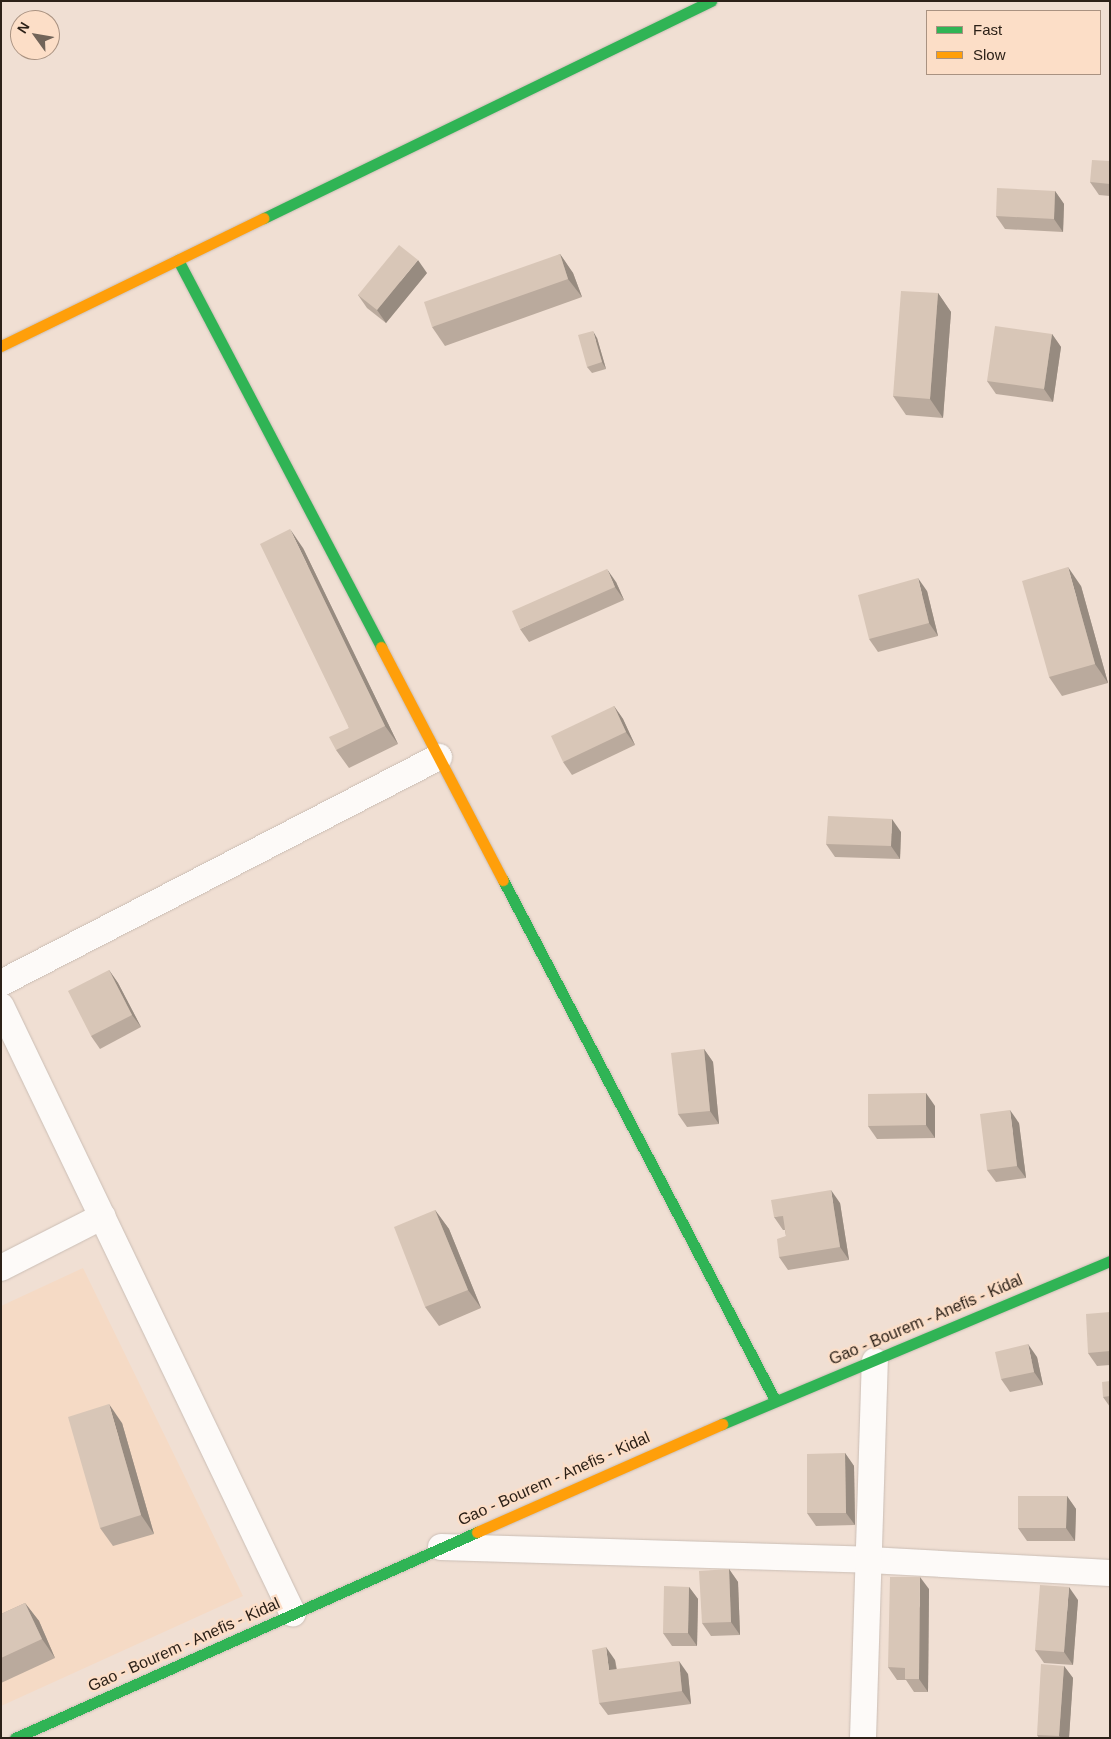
<!DOCTYPE html>
<html>
<head>
<meta charset="utf-8">
<style>
	body { margin:0 }
	#map { position:relative; width:1111px; height:1739px; overflow:hidden; background:#f0dfd3; font-family:Arial,sans-serif }
	div>[style] { position:absolute }
	.built>* { inset:0; background:#f5dac5 }
	.roads { filter:drop-shadow(0 0 1px #cbbeb5) drop-shadow(0 0 1px #cbbeb5) }
	.street>* { height:26px; margin:-13px; padding:0 13px; transform-origin:13px; border-radius:13px; background:#fdfaf8 }
	.fast>* { height:11px; margin:-5.5px; padding:0 5.5px; transform-origin:5.5px; border-radius:5.5px; background:#30b455 }
	.slow>* { height:11px; margin:-5.5px; padding:0 5.5px; transform-origin:5.5px; border-radius:5.5px; background:#ff9f0a }
	.wall>* { inset:0; background:#baaa9d }
	.shaded-wall>* { inset:0; background:#978b80 }
	.building>* { inset:0; background:#d8c6b7 }
	span { translate:-50% -50%; white-space:nowrap; text-align:center; line-height:1.15; -webkit-text-stroke:4.5px #fcdec7; paint-order:stroke }
	.street-label { font-size:16px; color:#2c2118 }
	.frame { position:absolute; inset:0; border:2px solid #2c2118; pointer-events:none }
	.legend { position:absolute; left:926px; top:10px; width:175px; height:65px; box-sizing:border-box; background:#fcdec7; border:1px solid #a99281; margin:0; padding:6px 9px; list-style:none; font-size:15px; color:#2c2118 }
	.legend li { display:flex; align-items:center; gap:10px; height:25px }
	.legend b { width:25px; border:1px solid #a99281 }
	.north { position:absolute; left:10px; top:10px; width:50px; height:50px; box-sizing:border-box; background:#fcdec7; border:1px solid #a99281; border-radius:50%; rotate:302deg; font-size:14px; font-weight:700; line-height:20px; text-align:center; color:#2c2118 }
	.north::after { content:''; display:block; margin:auto; width:18px; height:22px; background:#716459; clip-path:polygon(50% 0,100% 100%,50% 72%,0 100%) }
</style>
</head>
<body>
<div id="map">
	<div class="built">
		<i style="clip-path:polygon(83px 1268px,243px 1596px,1px 1706px,1px 1306px)"></i>
	</div>
	<div class="roads">
		<div class="street">
			<i style="left:1px;top:983px;width:493px;rotate:-27.3deg"></i>
			<i style="left:1px;top:1006px;width:674px;rotate:64.35deg"></i>
			<i style="left:1px;top:1268px;width:114px;rotate:-27deg"></i>
			<i style="left:441px;top:1547px;width:428px;rotate:1.7deg"></i>
			<i style="left:869px;top:1560px;width:241px;rotate:3.1deg"></i>
			<i style="left:863px;top:1738px;width:377px;rotate:-88.2deg"></i>
		</div>
		<div class="fast">
			<i style="left:264px;top:218px;width:497px;rotate:-25.9deg"></i>
			<i style="left:178px;top:260px;width:437px;rotate:62.3deg"></i>
			<i style="left:503px;top:880px;width:587px;rotate:62.39deg"></i>
			<i style="left:722px;top:1424px;width:421px;rotate:-22.8deg"></i>
			<i style="left:15px;top:1738px;width:506px;rotate:-24.03deg"></i>
		</div>
		<div class="slow">
			<i style="left:1px;top:346px;width:292px;rotate:-26deg"></i>
			<i style="left:381px;top:647px;width:263px;rotate:62.4deg"></i>
			<i style="left:477px;top:1532px;width:268px;rotate:-23.8deg"></i>
		</div>
	</div>
	<div class="wall">
		<i style="clip-path:polygon(1110px 161px,1110px 196px,1099px 195px,1090px 182px)"></i>
		<i style="clip-path:polygon(1055px 191px,1064px 204px,1063px 232px,1005px 229px,996px 216px)"></i>
		<i style="clip-path:polygon(560px 254px,573px 273px,582px 297px,445px 346px,432px 327px)"></i>
		<i style="clip-path:polygon(427px 273px,386px 323px,367px 308px,358px 295px)"></i>
		<i style="clip-path:polygon(938px 293px,951px 312px,943px 418px,906px 415px,893px 396px)"></i>
		<i style="clip-path:polygon(1052px 334px,1061px 347px,1053px 402px,996px 394px,987px 381px)"></i>
		<i style="clip-path:polygon(597px 338px,606px 369px,592px 373px,587px 367px)"></i>
		<i style="clip-path:polygon(303px 548px,398px 744px,349px 768px,336px 750px,349px 728px)"></i>
		<i style="clip-path:polygon(616px 582px,624px 600px,529px 642px,520px 629px)"></i>
		<i style="clip-path:polygon(1081px 586px,1108px 683px,1062px 696px,1049px 677px)"></i>
		<i style="clip-path:polygon(927px 591px,938px 636px,878px 652px,869px 639px)"></i>
		<i style="clip-path:polygon(614px 706px,623px 719px,635px 745px,572px 775px,563px 762px)"></i>
		<i style="clip-path:polygon(901px 832px,900px 859px,835px 857px,826px 844px)"></i>
		<i style="clip-path:polygon(109px 970px,118px 983px,141px 1027px,100px 1049px,91px 1036px)"></i>
		<i style="clip-path:polygon(704px 1049px,713px 1062px,719px 1124px,687px 1127px,678px 1114px)"></i>
		<i style="clip-path:polygon(935px 1106px,935px 1138px,877px 1139px,868px 1126px)"></i>
		<i style="clip-path:polygon(1019px 1123px,1026px 1178px,996px 1182px,987px 1170px)"></i>
		<i style="clip-path:polygon(840px 1203px,849px 1260px,788px 1270px,779px 1257px,786px 1236px,785px 1230px,783px 1230px,774px 1217px)"></i>
		<i style="clip-path:polygon(435px 1210px,449px 1229px,481px 1308px,439px 1326px,425px 1307px)"></i>
		<i style="clip-path:polygon(1110px 1312px,1110px 1365px,1097px 1366px,1088px 1353px)"></i>
		<i style="clip-path:polygon(1037px 1357px,1043px 1385px,1010px 1392px,1001px 1379px)"></i>
		<i style="clip-path:polygon(1110px 1381px,1110px 1407px,1103px 1397px)"></i>
		<i style="clip-path:polygon(122px 1423px,154px 1534px,113px 1546px,100px 1528px)"></i>
		<i style="clip-path:polygon(845px 1453px,854px 1466px,855px 1525px,816px 1526px,807px 1513px)"></i>
		<i style="clip-path:polygon(1067px 1496px,1076px 1509px,1075px 1541px,1027px 1541px,1018px 1528px)"></i>
		<i style="clip-path:polygon(729px 1569px,738px 1582px,740px 1635px,711px 1636px,702px 1623px)"></i>
		<i style="clip-path:polygon(689px 1587px,698px 1599px,697px 1646px,672px 1646px,663px 1633px)"></i>
		<i style="clip-path:polygon(929px 1589px,928px 1692px,914px 1692px,906px 1680px,897px 1680px,888px 1667px)"></i>
		<i style="clip-path:polygon(1078px 1600px,1073px 1665px,1044px 1663px,1035px 1650px)"></i>
		<i style="clip-path:polygon(25px 1603px,39px 1621px,55px 1658px,1px 1683px,1px 1614px)"></i>
		<i style="clip-path:polygon(615px 1660px,617px 1669px,688px 1674px,691px 1704px,608px 1715px,599px 1703px)"></i>
		<i style="clip-path:polygon(1064px 1666px,1073px 1678px,1069px 1738px,1039px 1738px,1037px 1735px)"></i>
	</div>
	<div class="shaded-wall">
		<i style="clip-path:polygon(1055px 191px,1064px 204px,1063px 232px,1054px 219px)"></i>
		<i style="clip-path:polygon(560px 254px,573px 273px,582px 297px,568px 279px)"></i>
		<i style="clip-path:polygon(418px 260px,427px 273px,386px 323px,377px 310px)"></i>
		<i style="clip-path:polygon(938px 293px,951px 312px,943px 418px,930px 399px)"></i>
		<i style="clip-path:polygon(593px 331px,597px 338px,606px 369px,602px 362px)"></i>
		<i style="clip-path:polygon(1052px 334px,1061px 347px,1053px 402px,1044px 389px)"></i>
		<i style="clip-path:polygon(290px 529px,303px 548px,398px 744px,385px 726px)"></i>
		<i style="clip-path:polygon(1068px 567px,1081px 586px,1108px 683px,1095px 664px)"></i>
		<i style="clip-path:polygon(607px 569px,616px 582px,624px 600px,615px 587px)"></i>
		<i style="clip-path:polygon(918px 578px,927px 591px,938px 636px,929px 623px)"></i>
		<i style="clip-path:polygon(614px 706px,623px 719px,635px 745px,626px 732px)"></i>
		<i style="clip-path:polygon(892px 819px,901px 832px,900px 859px,891px 846px)"></i>
		<i style="clip-path:polygon(109px 970px,118px 983px,141px 1027px,132px 1015px)"></i>
		<i style="clip-path:polygon(704px 1049px,713px 1062px,719px 1124px,710px 1111px)"></i>
		<i style="clip-path:polygon(926px 1093px,935px 1106px,935px 1138px,926px 1125px)"></i>
		<i style="clip-path:polygon(1010px 1110px,1019px 1123px,1026px 1178px,1017px 1166px)"></i>
		<i style="clip-path:polygon(831px 1190px,840px 1203px,849px 1260px,840px 1247px)"></i>
		<i style="clip-path:polygon(435px 1210px,449px 1229px,481px 1308px,468px 1290px)"></i>
		<i style="clip-path:polygon(1028px 1344px,1037px 1357px,1043px 1385px,1034px 1372px)"></i>
		<i style="clip-path:polygon(109px 1404px,122px 1423px,154px 1534px,141px 1515px)"></i>
		<i style="clip-path:polygon(845px 1453px,854px 1466px,855px 1525px,846px 1513px)"></i>
		<i style="clip-path:polygon(1067px 1496px,1076px 1509px,1075px 1541px,1066px 1528px)"></i>
		<i style="clip-path:polygon(729px 1569px,738px 1582px,740px 1635px,731px 1622px)"></i>
		<i style="clip-path:polygon(920px 1577px,929px 1589px,928px 1692px,919px 1679px)"></i>
		<i style="clip-path:polygon(689px 1587px,698px 1599px,697px 1646px,688px 1633px)"></i>
		<i style="clip-path:polygon(1069px 1587px,1078px 1600px,1073px 1665px,1064px 1652px)"></i>
		<i style="clip-path:polygon(25px 1603px,39px 1621px,55px 1658px,42px 1639px)"></i>
		<i style="clip-path:polygon(606px 1647px,615px 1660px,618px 1683px,609px 1670px)"></i>
		<i style="clip-path:polygon(679px 1661px,688px 1674px,691px 1704px,682px 1691px)"></i>
		<i style="clip-path:polygon(1064px 1666px,1073px 1678px,1069px 1738px,1061px 1738px,1059px 1736px)"></i>
	</div>
	<div class="building">
		<i style="clip-path:polygon(1092px 160px,1110px 161px,1110px 184px,1090px 182px)"></i>
		<i style="clip-path:polygon(997px 188px,1055px 191px,1054px 219px,996px 216px)"></i>
		<i style="clip-path:polygon(399px 245px,418px 260px,377px 310px,358px 295px)"></i>
		<i style="clip-path:polygon(560px 254px,568px 279px,432px 327px,424px 302px)"></i>
		<i style="clip-path:polygon(901px 291px,938px 293px,930px 399px,893px 396px)"></i>
		<i style="clip-path:polygon(995px 326px,1052px 334px,1044px 389px,987px 381px)"></i>
		<i style="clip-path:polygon(593px 331px,602px 362px,587px 367px,578px 335px)"></i>
		<i style="clip-path:polygon(290px 529px,385px 726px,336px 750px,329px 737px,349px 728px,260px 544px)"></i>
		<i style="clip-path:polygon(1068px 567px,1095px 664px,1049px 677px,1022px 581px)"></i>
		<i style="clip-path:polygon(607px 569px,615px 587px,520px 629px,512px 611px)"></i>
		<i style="clip-path:polygon(918px 578px,929px 623px,869px 639px,858px 595px)"></i>
		<i style="clip-path:polygon(614px 706px,626px 732px,563px 762px,551px 736px)"></i>
		<i style="clip-path:polygon(828px 816px,892px 819px,891px 846px,826px 844px)"></i>
		<i style="clip-path:polygon(109px 970px,132px 1015px,91px 1036px,68px 991px)"></i>
		<i style="clip-path:polygon(704px 1049px,710px 1111px,678px 1114px,671px 1053px)"></i>
		<i style="clip-path:polygon(926px 1093px,926px 1125px,868px 1126px,868px 1094px)"></i>
		<i style="clip-path:polygon(1010px 1110px,1017px 1166px,987px 1170px,980px 1114px)"></i>
		<i style="clip-path:polygon(831px 1190px,840px 1247px,779px 1257px,777px 1239px,786px 1236px,783px 1216px,774px 1217px,771px 1200px)"></i>
		<i style="clip-path:polygon(435px 1210px,468px 1290px,425px 1307px,394px 1227px)"></i>
		<i style="clip-path:polygon(1110px 1312px,1110px 1351px,1088px 1353px,1086px 1314px)"></i>
		<i style="clip-path:polygon(1028px 1344px,1034px 1372px,1001px 1379px,995px 1352px)"></i>
		<i style="clip-path:polygon(1110px 1381px,1110px 1396px,1103px 1397px,1102px 1382px)"></i>
		<i style="clip-path:polygon(109px 1404px,141px 1515px,100px 1528px,68px 1417px)"></i>
		<i style="clip-path:polygon(845px 1453px,846px 1513px,807px 1513px,807px 1454px)"></i>
		<i style="clip-path:polygon(1018px 1496px,1067px 1496px,1066px 1528px,1018px 1528px)"></i>
		<i style="clip-path:polygon(729px 1569px,731px 1622px,702px 1623px,699px 1571px)"></i>
		<i style="clip-path:polygon(890px 1577px,920px 1577px,919px 1679px,905px 1679px,905px 1668px,888px 1667px)"></i>
		<i style="clip-path:polygon(1040px 1585px,1069px 1587px,1064px 1652px,1035px 1650px)"></i>
		<i style="clip-path:polygon(664px 1586px,689px 1587px,688px 1633px,663px 1633px)"></i>
		<i style="clip-path:polygon(25px 1603px,42px 1639px,1px 1658px,1px 1614px)"></i>
		<i style="clip-path:polygon(606px 1647px,609px 1670px,679px 1661px,682px 1691px,599px 1703px,592px 1650px)"></i>
		<i style="clip-path:polygon(1041px 1664px,1064px 1666px,1059px 1736px,1037px 1735px)"></i>
	</div>
	<div class="street-label">
		<span style="left:926px;top:1320px;rotate:-23deg">Gao - Bourem - Anefis - Kidal</span>
		<span style="left:554px;top:1479px;rotate:-24deg">Gao - Bourem - Anefis - Kidal</span>
		<span style="left:184px;top:1645px;rotate:-24deg">Gao - Bourem - Anefis - Kidal</span>
	</div>
	<div class="frame"></div>
	<ul class="legend">
	<li><b style="height:6px;background:#30b455"></b>Fast</li>
	<li><b style="height:6px;background:#ff9f0a"></b>Slow</li>
	</ul>
	<div class="north">N</div>
</div>
</body>
</html>
